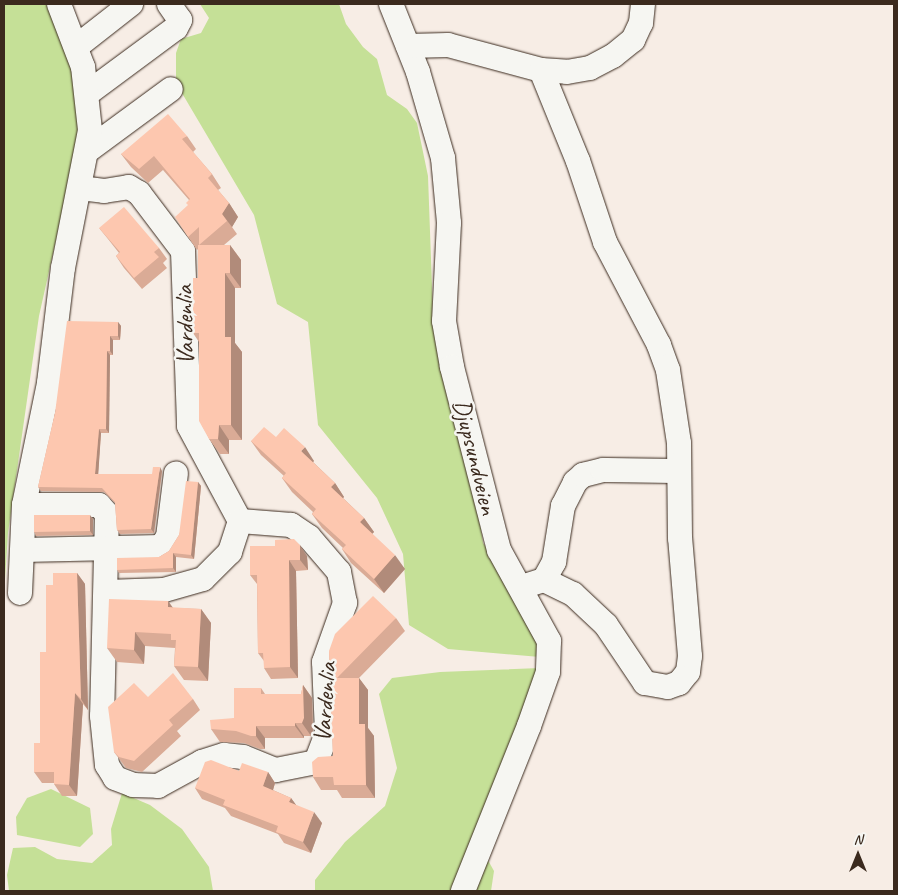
<!DOCTYPE html>
<html>
<head>
<meta charset="utf-8">
<style>
	body { margin:0 }
	#map { position:relative; width:898px; height:895px; overflow:hidden; background:#f7ede5; font-family:Caveat,sans-serif }
	div>[style] { position:absolute }
	.green>* { inset:0; background:#c5e097 }
	.roads { filter:drop-shadow(0 0 1px #3b2a1e) drop-shadow(0 0 1px #3b2a1e) }
	.minor>* { height:24px; margin:-12px; padding:0 12px; transform-origin:12px; border-radius:12px; background:#f6f6f2 }
	.wall>* { inset:0; background:#daab96 }
	.shaded-wall>* { inset:0; background:#b18b7a }
	.building>* { inset:0; background:#fdc7af }
	span { translate:-50% -50%; white-space:nowrap; text-align:center; line-height:1.15; -webkit-text-stroke:5px #f6f6f2; paint-order:stroke }
	.street-label { font-size:25px; color:#3b2a1e }
	.frame { position:absolute; inset:0; border:5px solid #3b2a1e; pointer-events:none }
	.north { position:absolute; left:833px; top:830px; width:50px; height:50px; -webkit-text-stroke:4px #f6f6f2; paint-order:stroke; rotate:0deg; font-size:14px; font-weight:700; line-height:20px; text-align:center; color:#3b2a1e }
	.north::after { content:''; display:block; margin:auto; width:18px; height:22px; background:#3b2a1e; clip-path:polygon(50% 0,100% 100%,50% 72%,0 100%) }
</style>
</head>
<body>
<div id="map">
	<div class="green">
		<i style="clip-path:polygon(4px 4px,46px 4px,69px 48px,80px 133px,39px 316px,8px 533px,4px 595px)"></i>
		<i style="clip-path:polygon(200px 4px,339px 4px,346px 24px,363px 47px,377px 59px,387px 95px,407px 109px,417px 123px,428px 176px,433px 314px,472px 465px,483px 543px,541px 619px,540px 657px,448px 649px,409px 625px,403px 554px,377px 498px,318px 425px,308px 322px,277px 304px,254px 215px,176px 83px,176px 53px,181px 39px,201px 33px,209px 18px)"></i>
		<i style="clip-path:polygon(540px 668px,459px 891px,315px 891px,315px 880px,345px 842px,385px 806px,397px 768px,379px 694px,392px 678px,440px 672px)"></i>
		<i style="clip-path:polygon(51px 789px,90px 808px,93px 834px,80px 847px,17px 835px,16px 817px,27px 798px)"></i>
		<i style="clip-path:polygon(122px 793px,150px 805px,182px 829px,209px 867px,213px 891px,9px 891px,7px 875px,13px 848px,35px 847px,57px 859px,92px 863px,112px 845px,111px 829px)"></i>
		<i style="clip-path:polygon(485px 855px,494px 871px,491px 891px,470px 891px)"></i>
	</div>
	<div class="roads">
		<div class="minor">
			<i style="left:391px;top:4px;width:73px;rotate:68.3deg"></i>
			<i style="left:418px;top:72px;width:90px;rotate:73.8deg"></i>
			<i style="left:443px;top:158px;width:65px;rotate:84.7deg"></i>
			<i style="left:449px;top:223px;width:98px;rotate:92.9deg"></i>
			<i style="left:444px;top:321px;width:47px;rotate:80.1deg"></i>
			<i style="left:452px;top:367px;width:189px;rotate:75.6deg"></i>
			<i style="left:499px;top:550px;width:104px;rotate:61.2deg"></i>
			<i style="left:549px;top:641px;width:31px;rotate:92deg"></i>
			<i style="left:548px;top:672px;width:57px;rotate:109.4deg"></i>
			<i style="left:529px;top:726px;width:178px;rotate:111.8deg"></i>
			<i style="left:408px;top:46px;width:40px;rotate:-1.4deg"></i>
			<i style="left:448px;top:45px;width:96px;rotate:15deg"></i>
			<i style="left:541px;top:70px;width:26px;rotate:4deg"></i>
			<i style="left:567px;top:72px;width:23px;rotate:-10deg"></i>
			<i style="left:590px;top:68px;width:26px;rotate:-28deg"></i>
			<i style="left:613px;top:56px;width:26px;rotate:-39deg"></i>
			<i style="left:633px;top:40px;width:19px;rotate:-65deg"></i>
			<i style="left:641px;top:23px;width:19px;rotate:-84deg"></i>
			<i style="left:76px;top:47px;width:70px;rotate:-38deg"></i>
			<i style="left:88px;top:93px;width:109px;rotate:-36.5deg"></i>
			<i style="left:176px;top:28px;width:9px;rotate:-63deg"></i>
			<i style="left:180px;top:20px;width:19px;rotate:-125deg"></i>
			<i style="left:87px;top:151px;width:104px;rotate:-36.4deg"></i>
			<i style="left:80px;top:188px;width:24px;rotate:7deg"></i>
			<i style="left:104px;top:191px;width:25px;rotate:-9deg"></i>
			<i style="left:129px;top:187px;width:12px;rotate:31deg"></i>
			<i style="left:139px;top:193px;width:73px;rotate:52.8deg"></i>
			<i style="left:183px;top:251px;width:175px;rotate:88deg"></i>
			<i style="left:189px;top:426px;width:108px;rotate:61.8deg"></i>
			<i style="left:24px;top:505px;width:75px"></i>
			<i style="left:99px;top:505px;width:12px;rotate:48deg"></i>
			<i style="left:107px;top:514px;width:202px;rotate:91.4deg"></i>
			<i style="left:102px;top:716px;width:49px;rotate:84.2deg"></i>
			<i style="left:107px;top:765px;width:15px;rotate:58deg"></i>
			<i style="left:115px;top:778px;width:19px;rotate:21deg"></i>
			<i style="left:133px;top:785px;width:25px;rotate:2deg"></i>
			<i style="left:158px;top:786px;width:50px;rotate:-28.6deg"></i>
			<i style="left:202px;top:762px;width:23px;rotate:-18deg"></i>
			<i style="left:224px;top:755px;width:19px;rotate:6deg"></i>
			<i style="left:243px;top:757px;width:35px;rotate:22deg"></i>
			<i style="left:276px;top:770px;width:41px;rotate:-11.3deg"></i>
			<i style="left:316px;top:762px;width:31px;rotate:-69deg"></i>
			<i style="left:327px;top:733px;width:71px;rotate:-92.4deg"></i>
			<i style="left:324px;top:662px;width:63px;rotate:-70.4deg"></i>
			<i style="left:345px;top:603px;width:32px;rotate:-101deg"></i>
			<i style="left:339px;top:572px;width:46px;rotate:-130.6deg"></i>
			<i style="left:309px;top:537px;width:22px;rotate:-146deg"></i>
			<i style="left:291px;top:525px;width:51px;rotate:-175.5deg"></i>
			<i style="left:240px;top:521px;width:33px;rotate:108deg"></i>
			<i style="left:230px;top:552px;width:38px;rotate:135deg"></i>
			<i style="left:203px;top:579px;width:41px;rotate:164.2deg"></i>
			<i style="left:164px;top:590px;width:57px;rotate:178deg"></i>
			<i style="left:23px;top:550px;width:138px;rotate:-1.2deg"></i>
			<i style="left:161px;top:547px;width:12px;rotate:-55deg"></i>
			<i style="left:168px;top:537px;width:64px;rotate:-82.9deg"></i>
			<i style="left:544px;top:580px;width:21px;rotate:-61deg"></i>
			<i style="left:554px;top:562px;width:57px;rotate:-80.9deg"></i>
			<i style="left:563px;top:506px;width:27px;rotate:-63deg"></i>
			<i style="left:575px;top:482px;width:11px;rotate:-41deg"></i>
			<i style="left:583px;top:475px;width:21px;rotate:-14deg"></i>
			<i style="left:603px;top:470px;width:76px;rotate:0.8deg"></i>
			<i style="left:522px;top:587px;width:23px;rotate:-18deg"></i>
			<i style="left:544px;top:580px;width:32px;rotate:26deg"></i>
			<i style="left:573px;top:594px;width:45px;rotate:43.2deg"></i>
			<i style="left:606px;top:625px;width:70px;rotate:56.1deg"></i>
			<i style="left:645px;top:683px;width:23px;rotate:10deg"></i>
			<i style="left:668px;top:687px;width:12px;rotate:-20deg"></i>
			<i style="left:679px;top:683px;width:14px;rotate:-51deg"></i>
			<i style="left:688px;top:672px;width:16px;rotate:-83deg"></i>
			<i style="left:690px;top:656px;width:118px;rotate:-94.8deg"></i>
			<i style="left:680px;top:538px;width:95px;rotate:-90.6deg"></i>
			<i style="left:679px;top:443px;width:74px;rotate:-98.6deg"></i>
			<i style="left:668px;top:370px;width:27px;rotate:-110deg"></i>
			<i style="left:659px;top:345px;width:116px;rotate:-117.7deg"></i>
			<i style="left:605px;top:242px;width:85px;rotate:-108.4deg"></i>
			<i style="left:578px;top:161px;width:98px;rotate:-112.1deg"></i>
			<i style="left:20px;top:593px;width:88px;rotate:-87.4deg"></i>
			<i style="left:24px;top:505px;width:125px;rotate:-78.4deg"></i>
			<i style="left:49px;top:383px;width:116px;rotate:-83.1deg"></i>
			<i style="left:63px;top:268px;width:141px;rotate:-78.9deg"></i>
			<i style="left:90px;top:130px;width:63px;rotate:-96.3deg"></i>
			<i style="left:83px;top:67px;width:67px;rotate:-110.9deg"></i>
		</div>
	</div>
	<div class="wall">
		<i style="clip-path:polygon(187px 136px,196px 149px,193px 152px,212px 174px,221px 188px,218px 190px,229px 203px,238px 217px,232px 227px,237px 234px,224px 245px,230px 245px,241px 260px,241px 288px,235px 288px,235px 343px,242px 352px,242px 440px,229px 440px,229px 454px,220px 454px,209px 439px,199px 342px,193px 333px,198px 278px,198px 249px,197px 250px,188px 237px,188px 206px,189px 200px,163px 170px,148px 183px,131px 167px,121px 154px)"></i>
		<i style="clip-path:polygon(99px 228px,159px 248px,167px 259px,163px 263px,167px 268px,142px 289px,124px 268px,116px 256px,119px 253px,108px 239px)"></i>
		<i style="clip-path:polygon(118px 322px,121px 326px,120px 340px,113px 340px,113px 355px,110px 355px,109px 433px,101px 433px,98px 474px,152px 474px,162px 471px,154px 533px,120px 534px,117px 530px,115px 503px,104px 492px,41px 491px,38px 487px,55px 413px)"></i>
		<i style="clip-path:polygon(276px 437px,314px 461px,313px 462px,335px 483px,344px 497px,343px 498px,364px 518px,374px 532px,372px 534px,405px 569px,384px 593px,351px 563px,342px 549px,343px 548px,322px 528px,312px 514px,313px 512px,292px 492px,282px 478px,284px 476px,261px 455px,251px 441px)"></i>
		<i style="clip-path:polygon(198px 482px,201px 486px,194px 559px,176px 557px,176px 572px,119px 573px,117px 570px,159px 557px,169px 551px,179px 535px)"></i>
		<i style="clip-path:polygon(93px 519px,93px 535px,36px 536px,34px 532px)"></i>
		<i style="clip-path:polygon(275px 546px,307px 556px,308px 570px,296px 571px,298px 678px,271px 679px,264px 668px,264px 661px,258px 653px,257px 584px,250px 575px)"></i>
		<i style="clip-path:polygon(77px 573px,85px 584px,88px 710px,83px 704px,77px 796px,62px 796px,54px 784px,54px 783px,42px 783px,34px 772px,40px 743px,46px 652px)"></i>
		<i style="clip-path:polygon(168px 601px,173px 608px,201px 609px,211px 623px,208px 681px,184px 680px,174px 666px,175px 648px,145px 646px,144px 664px,117px 662px,107px 648px)"></i>
		<i style="clip-path:polygon(396px 618px,405px 631px,359px 678px,368px 690px,368px 728px,374px 736px,375px 798px,342px 798px,337px 790px,321px 790px,313px 777px,333px 756px,329px 651px)"></i>
		<i style="clip-path:polygon(303px 685px,312px 698px,313px 731px,311px 736px,304px 736px,304px 738px,265px 738px,265px 749px,260px 749px,244px 743px,220px 742px,211px 729px,234px 718px,261px 688px,265px 694px,301px 694px)"></i>
		<i style="clip-path:polygon(148px 697px,193px 699px,200px 710px,177px 731px,181px 736px,142px 772px,126px 768px,114px 752px)"></i>
		<i style="clip-path:polygon(239px 771px,268px 772px,275px 783px,273px 790px,291px 798px,296px 805px,322px 823px,311px 853px,284px 843px,278px 834px,231px 816px,225px 808px,202px 799px,195px 788px)"></i>
	</div>
	<div class="shaded-wall">
		<i style="clip-path:polygon(229px 203px,238px 217px,232px 227px,222px 214px)"></i>
		<i style="clip-path:polygon(230px 245px,241px 260px,241px 288px,230px 273px)"></i>
		<i style="clip-path:polygon(225px 273px,235px 288px,235px 343px,242px 352px,242px 440px,231px 425px,225px 337px)"></i>
		<i style="clip-path:polygon(118px 322px,121px 326px,120px 340px,118px 336px)"></i>
		<i style="clip-path:polygon(110px 336px,113px 340px,113px 355px,110px 351px)"></i>
		<i style="clip-path:polygon(107px 351px,110px 355px,109px 433px,106px 429px)"></i>
		<i style="clip-path:polygon(219px 425px,229px 440px,229px 454px,218px 439px)"></i>
		<i style="clip-path:polygon(99px 429px,101px 433px,98px 478px,95px 474px)"></i>
		<i style="clip-path:polygon(305px 447px,314px 461px,310px 465px,301px 451px)"></i>
		<i style="clip-path:polygon(160px 467px,162px 471px,154px 533px,151px 529px)"></i>
		<i style="clip-path:polygon(198px 482px,201px 486px,194px 559px,191px 555px)"></i>
		<i style="clip-path:polygon(335px 483px,344px 497px,340px 501px,331px 487px)"></i>
		<i style="clip-path:polygon(90px 515px,93px 519px,93px 535px,90px 531px)"></i>
		<i style="clip-path:polygon(364px 518px,374px 532px,370px 536px,360px 522px)"></i>
		<i style="clip-path:polygon(300px 545px,307px 556px,308px 570px,300px 560px)"></i>
		<i style="clip-path:polygon(173px 553px,176px 557px,176px 572px,173px 568px)"></i>
		<i style="clip-path:polygon(395px 555px,405px 569px,384px 593px,374px 579px)"></i>
		<i style="clip-path:polygon(289px 560px,296px 571px,298px 678px,290px 667px)"></i>
		<i style="clip-path:polygon(77px 573px,85px 584px,88px 710px,81px 699px)"></i>
		<i style="clip-path:polygon(168px 601px,178px 615px,168px 607px)"></i>
		<i style="clip-path:polygon(201px 609px,211px 623px,208px 681px,198px 667px)"></i>
		<i style="clip-path:polygon(135px 632px,145px 646px,144px 664px,134px 650px)"></i>
		<i style="clip-path:polygon(359px 678px,368px 690px,368px 728px,374px 736px,375px 798px,366px 785px,359px 724px)"></i>
		<i style="clip-path:polygon(303px 685px,312px 698px,313px 731px,311px 736px,302px 723px)"></i>
		<i style="clip-path:polygon(75px 693px,83px 704px,77px 796px,69px 785px)"></i>
		<i style="clip-path:polygon(295px 723px,304px 736px,304px 738px,295px 726px)"></i>
		<i style="clip-path:polygon(256px 726px,265px 738px,265px 749px,256px 736px)"></i>
		<i style="clip-path:polygon(268px 772px,275px 783px,271px 797px,263px 786px)"></i>
		<i style="clip-path:polygon(291px 798px,299px 809px,289px 802px)"></i>
		<i style="clip-path:polygon(314px 812px,322px 823px,311px 853px,303px 842px)"></i>
	</div>
	<div class="building">
		<i style="clip-path:polygon(168px 114px,187px 136px,182px 139px,212px 174px,208px 178px,229px 203px,222px 214px,227px 221px,199px 245px,199px 227px,188px 237px,175px 217px,188px 205px,186px 203px,190px 199px,154px 156px,139px 169px,121px 154px)"></i>
		<i style="clip-path:polygon(124px 207px,159px 248px,154px 252px,159px 257px,134px 278px,116px 256px,120px 252px,99px 228px)"></i>
		<i style="clip-path:polygon(198px 245px,230px 245px,230px 273px,225px 273px,225px 337px,231px 337px,231px 425px,219px 425px,218px 439px,209px 439px,199px 421px,199px 333px,193px 333px,193px 278px,198px 278px)"></i>
		<i style="clip-path:polygon(67px 321px,118px 322px,118px 336px,110px 336px,110px 351px,107px 351px,106px 429px,99px 429px,95px 474px,152px 474px,153px 467px,160px 467px,151px 529px,117px 530px,115px 502px,102px 488px,38px 487px,55px 413px)"></i>
		<i style="clip-path:polygon(264px 427px,276px 437px,284px 428px,305px 447px,301px 451px,335px 483px,331px 487px,364px 518px,360px 522px,395px 555px,374px 579px,342px 549px,346px 545px,312px 514px,316px 509px,282px 478px,286px 473px,251px 441px)"></i>
		<i style="clip-path:polygon(186px 481px,198px 482px,191px 555px,173px 553px,173px 568px,117px 570px,117px 558px,159px 557px,169px 551px,179px 535px)"></i>
		<i style="clip-path:polygon(34px 515px,90px 515px,90px 531px,34px 532px)"></i>
		<i style="clip-path:polygon(294px 539px,300px 545px,300px 560px,289px 560px,290px 667px,264px 668px,263px 653px,258px 653px,257px 575px,250px 575px,250px 546px,275px 546px,275px 540px)"></i>
		<i style="clip-path:polygon(53px 573px,77px 573px,81px 699px,75px 693px,69px 785px,54px 784px,54px 772px,34px 772px,34px 743px,40px 743px,40px 652px,46px 652px,46px 585px,53px 585px)"></i>
		<i style="clip-path:polygon(373px 596px,396px 618px,337px 678px,359px 678px,359px 724px,365px 724px,366px 785px,334px 785px,333px 777px,313px 777px,312px 762px,318px 757px,333px 756px,329px 651px,335px 634px)"></i>
		<i style="clip-path:polygon(109px 599px,168px 601px,168px 607px,201px 609px,198px 667px,174px 666px,176px 640px,171px 640px,171px 634px,135px 632px,134px 650px,107px 648px)"></i>
		<i style="clip-path:polygon(173px 673px,193px 699px,169px 720px,173px 725px,134px 761px,119px 757px,114px 752px,108px 707px,134px 683px,148px 697px)"></i>
		<i style="clip-path:polygon(303px 685px,304px 718px,302px 723px,295px 723px,295px 726px,256px 726px,256px 736px,251px 736px,236px 731px,211px 729px,210px 720px,234px 718px,234px 688px,261px 688px,261px 694px,301px 694px)"></i>
		<i style="clip-path:polygon(211px 760px,239px 771px,242px 763px,268px 772px,263px 786px,291px 798px,289px 802px,314px 812px,303px 842px,276px 832px,278px 826px,223px 805px,225px 800px,195px 788px,205px 762px)"></i>
	</div>
	<div class="street-label">
		<span style="left:185px;top:325px;rotate:-91deg">Vardenlia</span>
		<span style="left:475px;top:457px;rotate:76deg">Djupsundveien</span>
		<span style="left:325px;top:702px;rotate:-86deg">Vardenlia</span>
	</div>
	<div class="frame"></div>
	<div class="north">N</div>
</div>
</body>
</html>
